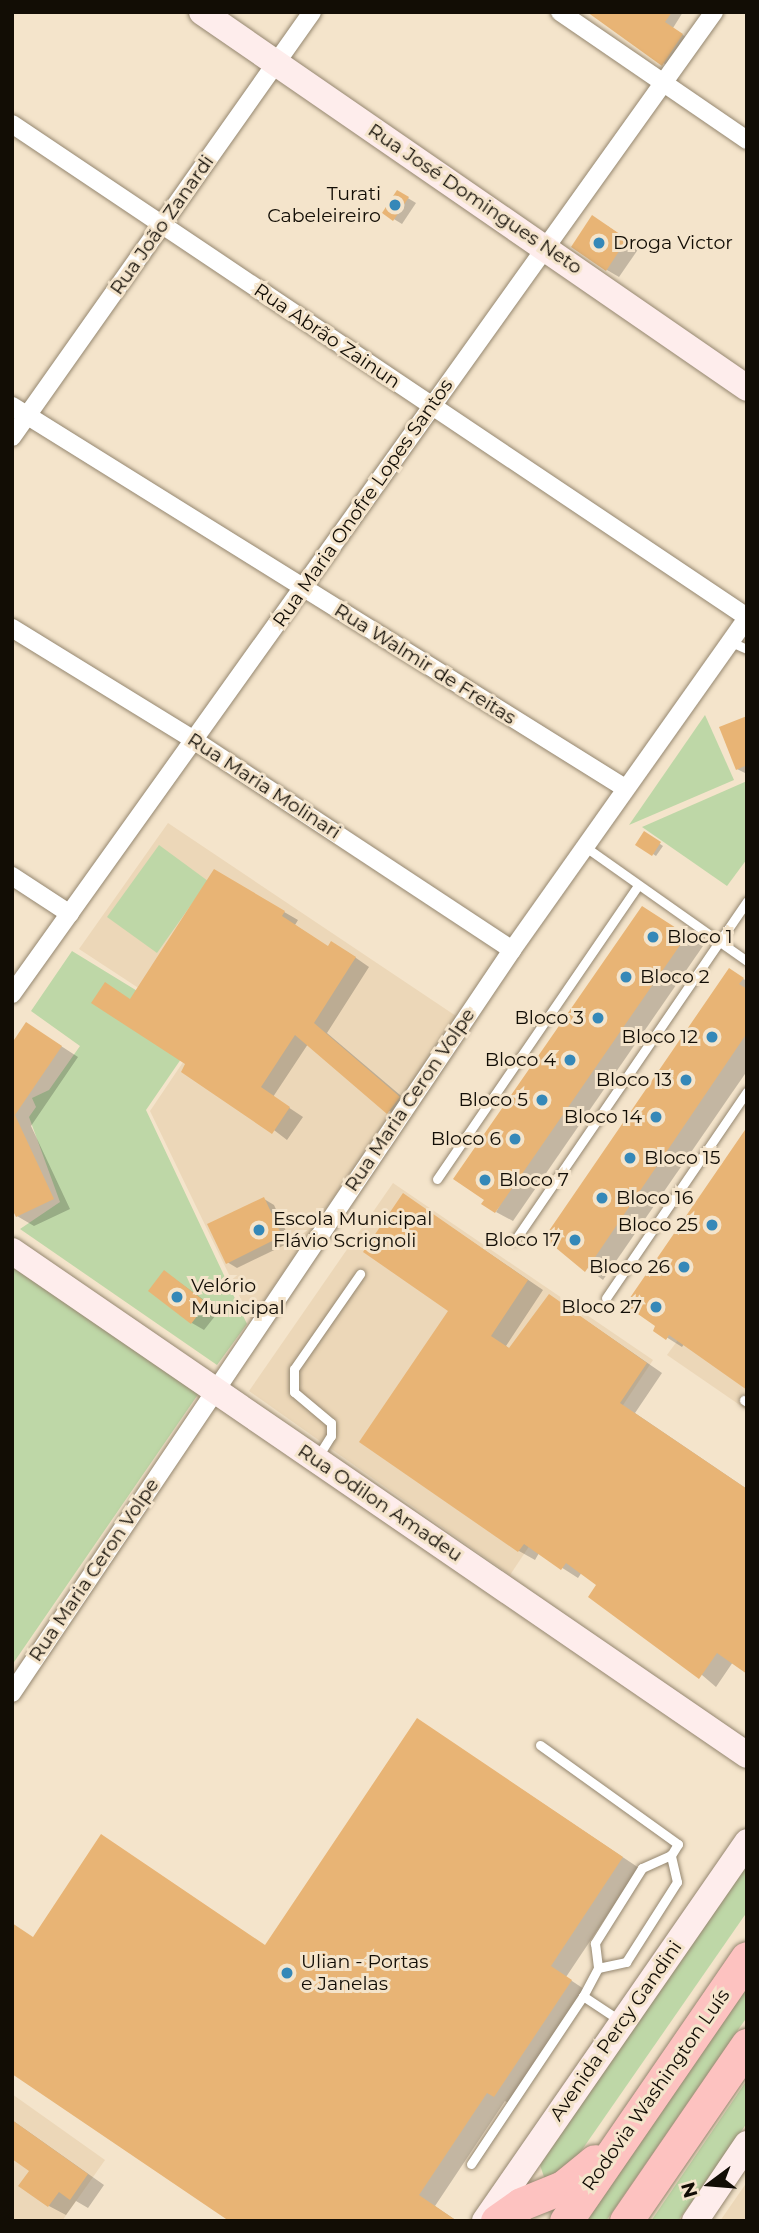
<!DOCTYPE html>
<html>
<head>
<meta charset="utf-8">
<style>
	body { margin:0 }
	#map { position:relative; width:759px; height:2233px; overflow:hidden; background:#f4e4cb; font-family:Montserrat,sans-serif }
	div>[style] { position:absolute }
	.built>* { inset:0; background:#ecd7b8 }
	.green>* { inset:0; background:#bed7a7 }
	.shadow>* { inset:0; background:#0003 }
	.building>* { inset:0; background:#e8b475 }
	.roads { filter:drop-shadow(0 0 2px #958770) drop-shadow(0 0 2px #958770) }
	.lane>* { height:9px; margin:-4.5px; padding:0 4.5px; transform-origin:4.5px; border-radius:4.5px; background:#fff }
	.street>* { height:18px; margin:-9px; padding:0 9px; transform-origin:9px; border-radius:9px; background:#fff }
	.secondary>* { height:26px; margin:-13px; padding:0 13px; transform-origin:13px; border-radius:13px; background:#feedec }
	.highway>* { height:33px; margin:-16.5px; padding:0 16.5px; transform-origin:16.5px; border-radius:16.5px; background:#fdc2c0 }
	.dots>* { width:19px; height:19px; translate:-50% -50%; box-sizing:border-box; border:4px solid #f4e4cb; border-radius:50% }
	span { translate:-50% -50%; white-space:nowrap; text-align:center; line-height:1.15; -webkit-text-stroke:6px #f4e4cb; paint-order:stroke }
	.poi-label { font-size:19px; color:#120d05 }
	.right { translate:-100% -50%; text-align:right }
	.left { translate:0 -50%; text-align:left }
	.street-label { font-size:19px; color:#120d05 }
	.frame { position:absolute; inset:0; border:14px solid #120d05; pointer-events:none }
	.north { position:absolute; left:675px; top:2149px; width:70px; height:70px; -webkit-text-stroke:5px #f4e4cb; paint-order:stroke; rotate:254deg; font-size:19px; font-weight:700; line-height:28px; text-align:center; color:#120d05 }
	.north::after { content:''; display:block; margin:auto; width:24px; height:32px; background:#120d05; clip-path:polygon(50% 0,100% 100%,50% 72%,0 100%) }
</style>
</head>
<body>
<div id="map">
	<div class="built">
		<i style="clip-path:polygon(168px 823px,456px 1016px,251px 1320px,150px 1111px,204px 1031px,79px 949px)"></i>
		<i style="clip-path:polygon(393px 1183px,653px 1360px,510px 1575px,249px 1391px)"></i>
		<i style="clip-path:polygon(747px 1245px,747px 1410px,667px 1355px)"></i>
		<i style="clip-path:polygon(12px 2094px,105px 2160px,62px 2221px,12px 2221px)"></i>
		<i style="clip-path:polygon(747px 2182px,747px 2221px,720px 2221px)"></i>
	</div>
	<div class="green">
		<i style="clip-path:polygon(705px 715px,734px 780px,629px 825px)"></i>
		<i style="clip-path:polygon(747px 781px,747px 859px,727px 886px,642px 827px)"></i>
		<i style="clip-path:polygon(159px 845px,208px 881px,157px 953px,107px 917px)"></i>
		<i style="clip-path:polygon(72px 951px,201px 1030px,146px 1110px,247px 1324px,217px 1365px,20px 1229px,60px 1202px,29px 1117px,36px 1107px,32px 1098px,49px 1090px,80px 1046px,31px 1011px)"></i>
		<i style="clip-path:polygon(12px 1267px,199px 1393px,12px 1665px)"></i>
		<i style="clip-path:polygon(747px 1862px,747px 1912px,568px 2170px,547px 2186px,540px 2165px)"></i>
		<i style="clip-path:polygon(747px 1976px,747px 2017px,606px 2221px,576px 2221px)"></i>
		<i style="clip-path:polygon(747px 2080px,747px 2123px,678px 2221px,651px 2221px)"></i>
	</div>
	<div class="shadow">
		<i style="clip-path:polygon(601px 12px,683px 12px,673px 28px,690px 40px,671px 69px)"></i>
		<i style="clip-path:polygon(398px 192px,416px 203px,402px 224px,384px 213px)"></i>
		<i style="clip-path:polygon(606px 225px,639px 248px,619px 277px,607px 270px)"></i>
		<i style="clip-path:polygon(747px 718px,747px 774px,737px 769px)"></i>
		<i style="clip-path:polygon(645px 834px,663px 846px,656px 856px,638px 844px)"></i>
		<i style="clip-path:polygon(215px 872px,298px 920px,295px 925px,329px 948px,346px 951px,369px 967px,327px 1033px,413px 1106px,402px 1121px,308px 1044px,273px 1097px,303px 1117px,287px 1140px,188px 1064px,131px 1000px)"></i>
		<i style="clip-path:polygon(659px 918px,703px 946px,513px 1221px,496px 1212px)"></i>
		<i style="clip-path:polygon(729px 971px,747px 981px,747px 1071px,603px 1280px,547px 1237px)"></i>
		<i style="clip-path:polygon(27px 1024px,78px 1057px,31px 1126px,70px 1209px,34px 1226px,17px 1216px,12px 1046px)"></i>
		<i style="clip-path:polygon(404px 1195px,543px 1290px,506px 1346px,510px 1349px,565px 1306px,662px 1373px,635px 1413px,747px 1489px,733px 1662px,716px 1687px,582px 1572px,578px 1578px,539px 1553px,535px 1560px,519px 1551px,362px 1442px,451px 1311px)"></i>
		<i style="clip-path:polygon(264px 1199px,274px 1205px,291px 1242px,237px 1268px,227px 1262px)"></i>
		<i style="clip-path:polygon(747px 1256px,682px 1347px,655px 1330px)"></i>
		<i style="clip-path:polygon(165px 1272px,219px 1311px,204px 1330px,192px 1323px)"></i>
		<i style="clip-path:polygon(418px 1720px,639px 1868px,566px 1977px,587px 1991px,511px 2105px,505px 2101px,435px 2206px,457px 2221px,232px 2221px,34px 1938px,267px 1946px)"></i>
		<i style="clip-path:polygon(12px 2120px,104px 2185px,88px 2208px,76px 2201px,66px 2215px,49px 2206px,32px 2170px,12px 2157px)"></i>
	</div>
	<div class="building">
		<i style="clip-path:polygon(587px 12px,672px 12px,665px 22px,683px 34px,662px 66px)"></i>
		<i style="clip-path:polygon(397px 190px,409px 197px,393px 221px,382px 213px)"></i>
		<i style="clip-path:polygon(592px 215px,627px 239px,606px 271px,571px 247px)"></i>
		<i style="clip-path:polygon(747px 716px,747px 765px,736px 770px,719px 727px)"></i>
		<i style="clip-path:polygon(644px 831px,661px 842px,652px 856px,635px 845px)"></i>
		<i style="clip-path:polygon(214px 869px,285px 911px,282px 916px,328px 946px,331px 941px,356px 957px,314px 1023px,400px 1097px,387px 1114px,295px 1035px,261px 1087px,290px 1107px,272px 1134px,181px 1072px,185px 1064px,91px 1003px,105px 982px,130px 999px)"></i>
		<i style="clip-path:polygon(642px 906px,687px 935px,495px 1213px,481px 1204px,484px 1200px,453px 1179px)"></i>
		<i style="clip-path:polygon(729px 968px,744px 978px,739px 984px,747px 989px,747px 1033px,585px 1272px,544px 1238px)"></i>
		<i style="clip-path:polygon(26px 1022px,62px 1046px,15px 1115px,54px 1199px,16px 1217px,12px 1209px,12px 1043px)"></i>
		<i style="clip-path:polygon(747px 1127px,747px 1390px,669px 1335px,666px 1340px,653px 1331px,655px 1326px,625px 1305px)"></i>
		<i style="clip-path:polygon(403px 1193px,528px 1280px,491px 1336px,509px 1348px,549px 1294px,647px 1363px,620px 1403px,747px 1489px,747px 1674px,717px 1653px,699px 1679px,588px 1597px,596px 1585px,566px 1563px,561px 1570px,524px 1544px,518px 1552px,359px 1442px,448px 1311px,363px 1252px)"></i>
		<i style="clip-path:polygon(264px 1197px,282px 1236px,226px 1264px,207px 1224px)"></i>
		<i style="clip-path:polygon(164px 1270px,207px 1303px,191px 1324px,148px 1291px)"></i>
		<i style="clip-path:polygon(417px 1718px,623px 1857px,551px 1966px,572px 1980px,494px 2097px,487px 2093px,419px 2195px,457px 2221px,229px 2221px,12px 2074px,12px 1923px,33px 1937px,101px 1834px,265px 1945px)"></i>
		<i style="clip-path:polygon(12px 2120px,88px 2174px,70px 2200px,59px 2192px,48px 2207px,18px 2186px,29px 2171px,12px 2159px)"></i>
	</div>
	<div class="roads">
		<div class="lane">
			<i style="left:731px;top:642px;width:17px;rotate:24deg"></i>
			<i style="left:584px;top:846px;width:199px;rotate:35.2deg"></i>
			<i style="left:437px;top:1179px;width:356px;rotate:-55.6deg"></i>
			<i style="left:515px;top:1240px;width:411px;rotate:-55.6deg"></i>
			<i style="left:606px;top:1298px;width:250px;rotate:-55.7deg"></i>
			<i style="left:744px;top:1400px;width:4px;rotate:34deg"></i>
			<i style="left:317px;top:1458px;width:26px;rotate:-58deg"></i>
			<i style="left:331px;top:1436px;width:13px;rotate:-90deg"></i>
			<i style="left:331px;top:1423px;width:48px;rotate:-140deg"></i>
			<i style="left:294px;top:1392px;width:23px;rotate:-90deg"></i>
			<i style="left:294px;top:1369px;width:116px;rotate:-55.2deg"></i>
			<i style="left:540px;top:1745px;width:170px;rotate:35.7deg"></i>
			<i style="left:678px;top:1844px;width:13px;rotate:122deg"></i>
			<i style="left:671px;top:1855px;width:32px;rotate:156deg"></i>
			<i style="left:642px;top:1868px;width:89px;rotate:122.1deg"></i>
			<i style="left:595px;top:1943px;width:25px;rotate:83deg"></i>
			<i style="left:598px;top:1968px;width:32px;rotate:118deg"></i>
			<i style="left:583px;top:1996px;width:43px;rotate:33.7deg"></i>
			<i style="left:598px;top:1968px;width:29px;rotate:-12deg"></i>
			<i style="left:626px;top:1962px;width:95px;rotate:-57.5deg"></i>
			<i style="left:677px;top:1882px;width:28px;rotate:-103deg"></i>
			<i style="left:471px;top:2164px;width:202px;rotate:-56.3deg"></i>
		</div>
		<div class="street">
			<i style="left:560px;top:12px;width:227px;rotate:34.4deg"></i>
			<i style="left:12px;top:124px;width:885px;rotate:33.85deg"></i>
			<i style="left:12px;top:406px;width:722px;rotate:31.93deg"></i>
			<i style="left:12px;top:437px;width:520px;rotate:-54.78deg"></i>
			<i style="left:12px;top:628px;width:214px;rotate:31.6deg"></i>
			<i style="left:194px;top:740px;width:381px;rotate:33.4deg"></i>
			<i style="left:12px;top:876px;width:69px;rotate:33.2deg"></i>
			<i style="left:12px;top:994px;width:1207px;rotate:-54.44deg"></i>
			<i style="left:12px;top:1693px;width:896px;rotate:-56.06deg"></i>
			<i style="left:512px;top:950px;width:407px;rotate:-54.7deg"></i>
		</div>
		<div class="secondary">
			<i style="left:202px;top:12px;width:662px;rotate:34.6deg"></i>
			<i style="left:12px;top:1251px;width:891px;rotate:34.44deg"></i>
			<i style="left:485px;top:2221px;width:461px;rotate:-55.3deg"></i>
			<i style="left:695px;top:2221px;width:93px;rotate:-56deg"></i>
		</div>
		<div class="highway">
			<i style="left:497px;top:2221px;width:29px;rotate:-35deg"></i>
			<i style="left:521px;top:2204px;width:45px;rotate:-22deg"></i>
			<i style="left:563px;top:2187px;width:41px;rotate:-39.1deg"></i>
			<i style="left:566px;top:2221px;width:319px;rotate:-55.5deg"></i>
			<i style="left:626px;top:2221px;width:214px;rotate:-55.5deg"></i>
		</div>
	</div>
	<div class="dots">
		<i style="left:395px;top:205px;background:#3588b8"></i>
		<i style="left:599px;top:243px;background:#3588b8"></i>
		<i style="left:653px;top:937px;background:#3588b8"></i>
		<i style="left:626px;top:977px;background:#3588b8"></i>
		<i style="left:598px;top:1018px;background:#3588b8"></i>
		<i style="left:712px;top:1037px;background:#3588b8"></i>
		<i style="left:570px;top:1060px;background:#3588b8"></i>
		<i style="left:686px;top:1080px;background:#3588b8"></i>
		<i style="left:542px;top:1100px;background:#3588b8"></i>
		<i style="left:656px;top:1117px;background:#3588b8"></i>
		<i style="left:515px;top:1139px;background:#3588b8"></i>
		<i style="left:630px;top:1158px;background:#3588b8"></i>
		<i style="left:485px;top:1180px;background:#3588b8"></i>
		<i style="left:602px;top:1198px;background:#3588b8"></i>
		<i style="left:712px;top:1225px;background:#3588b8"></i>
		<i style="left:259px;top:1230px;background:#3588b8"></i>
		<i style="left:575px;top:1240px;background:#3588b8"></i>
		<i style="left:684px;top:1267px;background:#3588b8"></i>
		<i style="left:177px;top:1297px;background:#3588b8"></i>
		<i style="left:656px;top:1307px;background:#3588b8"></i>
		<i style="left:287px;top:1973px;background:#3588b8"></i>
	</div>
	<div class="poi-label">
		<span class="right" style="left:381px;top:205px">Turati<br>Cabeleireiro</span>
		<span class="left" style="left:613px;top:243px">Droga Victor</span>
		<span class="left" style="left:667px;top:937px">Bloco 1</span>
		<span class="left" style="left:640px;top:977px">Bloco 2</span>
		<span class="right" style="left:584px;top:1018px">Bloco 3</span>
		<span class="right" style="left:698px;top:1037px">Bloco 12</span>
		<span class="right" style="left:556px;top:1060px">Bloco 4</span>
		<span class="right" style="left:672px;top:1080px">Bloco 13</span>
		<span class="right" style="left:528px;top:1100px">Bloco 5</span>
		<span class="right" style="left:642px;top:1117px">Bloco 14</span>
		<span class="right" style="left:501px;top:1139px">Bloco 6</span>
		<span class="left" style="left:644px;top:1158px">Bloco 15</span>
		<span class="left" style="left:499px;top:1180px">Bloco 7</span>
		<span class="left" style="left:616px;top:1198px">Bloco 16</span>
		<span class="left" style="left:273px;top:1230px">Escola Municipal<br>Flávio Scrignoli</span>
		<span class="right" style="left:698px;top:1225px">Bloco 25</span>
		<span class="right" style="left:561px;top:1240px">Bloco 17</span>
		<span class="right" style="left:670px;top:1267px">Bloco 26</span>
		<span class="left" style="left:191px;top:1297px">Velório<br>Municipal</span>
		<span class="right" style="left:642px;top:1307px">Bloco 27</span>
		<span class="left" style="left:301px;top:1973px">Ulian - Portas<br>e Janelas</span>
	</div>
	<div class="street-label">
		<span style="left:475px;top:199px;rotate:34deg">Rua José Domingues Neto</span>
		<span style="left:162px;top:225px;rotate:-55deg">Rua João Zanardi</span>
		<span style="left:327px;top:336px;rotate:34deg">Rua Abrão Zainun</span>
		<span style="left:363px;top:503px;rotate:-55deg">Rua Maria Onofre Lopes Santos</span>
		<span style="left:425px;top:664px;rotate:32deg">Rua Walmir de Freitas</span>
		<span style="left:264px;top:786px;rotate:33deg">Rua Maria Molinari</span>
		<span style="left:410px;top:1100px;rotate:-56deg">Rua Maria Ceron Volpe</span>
		<span style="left:380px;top:1503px;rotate:34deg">Rua Odilon Amadeu</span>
		<span style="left:94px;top:1570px;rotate:-56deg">Rua Maria Ceron Volpe</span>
		<span style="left:616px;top:2031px;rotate:-55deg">Avenida Percy Gandini</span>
		<span style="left:656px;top:2090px;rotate:-55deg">Rodovia Washington Luís</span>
	</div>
	<div class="frame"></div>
	<div class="north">N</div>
</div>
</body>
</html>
